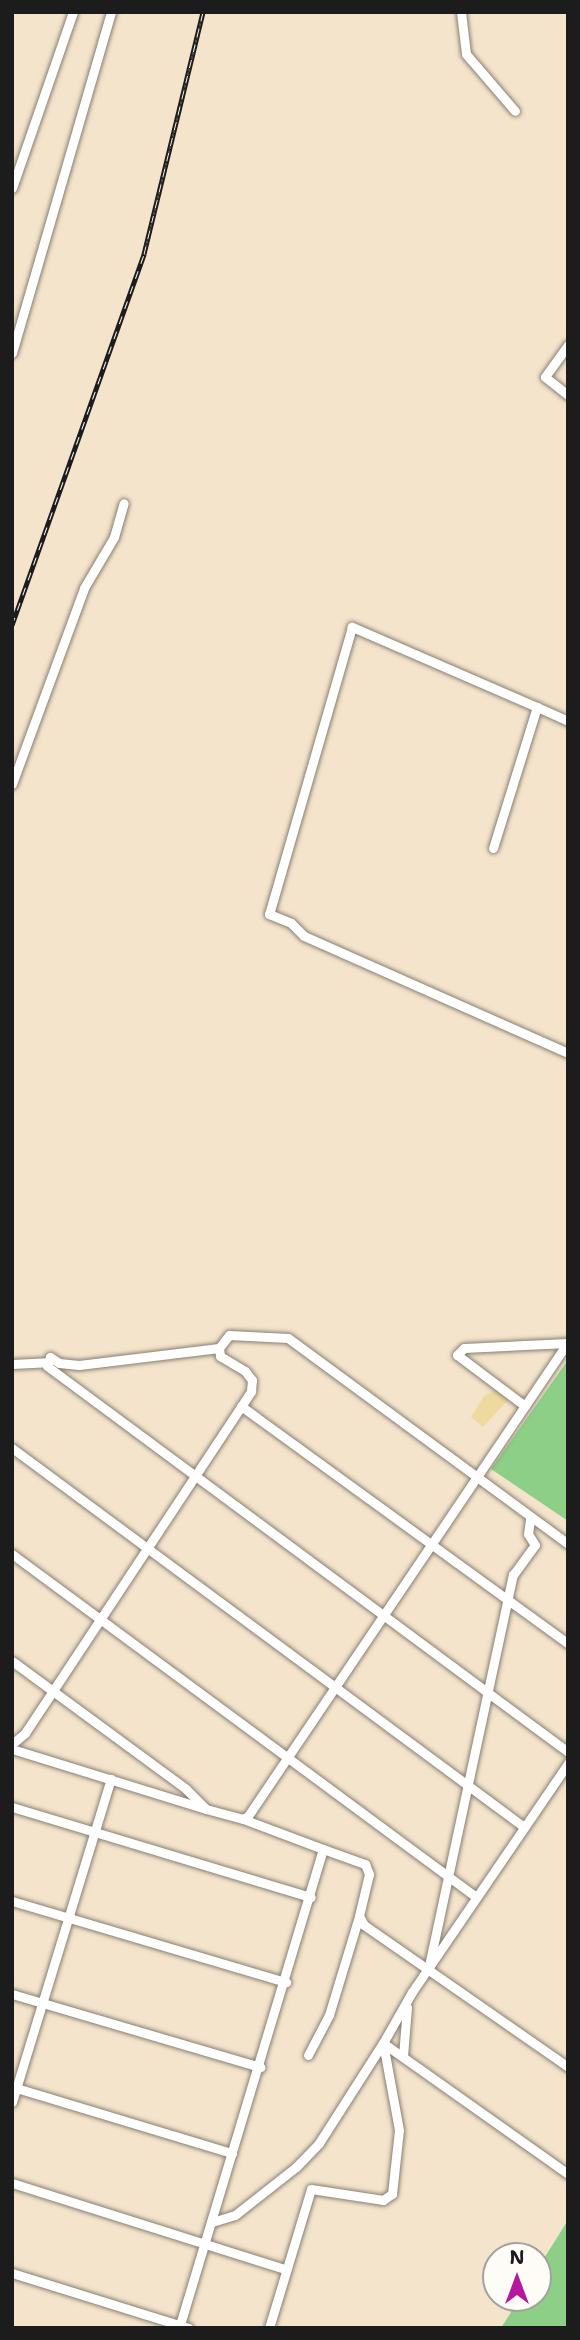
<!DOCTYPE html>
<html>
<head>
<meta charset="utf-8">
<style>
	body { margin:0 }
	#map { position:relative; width:580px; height:2340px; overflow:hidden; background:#f5e4cc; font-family:"Shantell Sans",sans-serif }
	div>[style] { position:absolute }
	.green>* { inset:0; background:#8ecf87 }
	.sand>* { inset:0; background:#eeda9e }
	.roads { filter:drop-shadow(0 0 2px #888074) drop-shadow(0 0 2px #888074) }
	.street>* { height:9px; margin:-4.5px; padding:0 4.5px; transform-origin:4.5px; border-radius:4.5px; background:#fff }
	.rail>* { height:5px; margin-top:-2.5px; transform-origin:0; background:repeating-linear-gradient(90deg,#fdfcf7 0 8px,#1c1c1c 0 16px); box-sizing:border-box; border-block:2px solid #1c1c1c }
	span { translate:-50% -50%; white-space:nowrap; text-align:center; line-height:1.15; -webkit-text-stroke:6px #fdfcf7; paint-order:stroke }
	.frame { position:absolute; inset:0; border:14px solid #1c1c1c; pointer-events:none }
	.north { position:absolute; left:482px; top:2242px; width:70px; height:70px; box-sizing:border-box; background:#fdfcf7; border:2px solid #a3a29f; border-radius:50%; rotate:0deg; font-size:19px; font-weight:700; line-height:28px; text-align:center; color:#1c1c1c }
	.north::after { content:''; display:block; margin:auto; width:24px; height:32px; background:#b5179e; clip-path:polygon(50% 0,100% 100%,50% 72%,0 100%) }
</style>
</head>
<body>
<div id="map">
	<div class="green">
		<i style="clip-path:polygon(568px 1360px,568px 1521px,491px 1469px)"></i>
		<i style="clip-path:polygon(568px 2220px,568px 2328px,501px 2328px,520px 2298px,538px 2298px,538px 2268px)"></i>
	</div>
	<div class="sand">
		<i style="clip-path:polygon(498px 1389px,509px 1399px,483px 1427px,471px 1417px,484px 1396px)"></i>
	</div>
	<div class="roads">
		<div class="street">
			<i style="left:461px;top:12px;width:42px;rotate:83.2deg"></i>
			<i style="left:466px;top:54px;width:75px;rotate:49.3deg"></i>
			<i style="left:12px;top:188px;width:186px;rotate:-70.9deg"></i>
			<i style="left:568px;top:345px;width:39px;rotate:126deg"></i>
			<i style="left:545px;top:377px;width:29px;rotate:38deg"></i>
			<i style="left:12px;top:353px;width:355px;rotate:-73.8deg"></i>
			<i style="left:537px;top:707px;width:202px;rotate:-156.6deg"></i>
			<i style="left:352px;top:627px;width:299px;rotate:106.1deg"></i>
			<i style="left:269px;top:914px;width:24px;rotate:22deg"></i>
			<i style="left:291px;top:923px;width:18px;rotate:45deg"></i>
			<i style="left:304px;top:936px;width:289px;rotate:23.9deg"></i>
			<i style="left:12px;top:784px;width:209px;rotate:-69.8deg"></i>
			<i style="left:84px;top:588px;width:59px;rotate:-59.5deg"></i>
			<i style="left:114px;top:537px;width:35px;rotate:-74deg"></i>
			<i style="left:493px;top:848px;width:148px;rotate:-72.7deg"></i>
			<i style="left:537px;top:707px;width:34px;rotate:24deg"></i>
			<i style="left:219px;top:1348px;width:141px;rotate:173.1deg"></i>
			<i style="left:79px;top:1365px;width:20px;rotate:-174deg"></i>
			<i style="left:59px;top:1363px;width:11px;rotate:-146deg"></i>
			<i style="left:50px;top:1357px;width:9px;rotate:108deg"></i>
			<i style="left:47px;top:1366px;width:648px;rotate:36.53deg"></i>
			<i style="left:12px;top:1364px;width:35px;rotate:-3deg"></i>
			<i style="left:241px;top:1406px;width:404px;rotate:36deg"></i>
			<i style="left:525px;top:1406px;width:85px;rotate:-143.1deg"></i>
			<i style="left:457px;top:1355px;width:10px;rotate:-45deg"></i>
			<i style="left:464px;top:1348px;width:104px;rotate:-2.8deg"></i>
			<i style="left:12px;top:1448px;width:637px;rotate:36.51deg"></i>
			<i style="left:12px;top:1554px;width:577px;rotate:36.47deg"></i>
			<i style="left:12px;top:1661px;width:216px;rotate:36.3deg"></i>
			<i style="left:186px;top:1789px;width:27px;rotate:45deg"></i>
			<i style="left:12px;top:1744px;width:17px;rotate:-40deg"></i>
			<i style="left:25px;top:1733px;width:410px;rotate:-56.5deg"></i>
			<i style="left:251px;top:1391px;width:11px;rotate:-85deg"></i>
			<i style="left:252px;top:1380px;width:11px;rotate:-128deg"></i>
			<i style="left:245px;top:1371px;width:29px;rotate:-149deg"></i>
			<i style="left:220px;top:1356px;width:8px;rotate:-97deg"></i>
			<i style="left:219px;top:1348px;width:16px;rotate:-52deg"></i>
			<i style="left:229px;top:1335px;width:59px;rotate:2.9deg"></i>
			<i style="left:288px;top:1338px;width:348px;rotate:36.3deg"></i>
			<i style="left:12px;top:1749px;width:203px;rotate:17.2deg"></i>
			<i style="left:206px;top:1809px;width:38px;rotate:15deg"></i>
			<i style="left:243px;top:1819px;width:6px;rotate:-31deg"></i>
			<i style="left:248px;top:1816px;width:572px;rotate:-55.98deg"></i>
			<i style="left:12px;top:1807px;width:312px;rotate:16.8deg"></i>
			<i style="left:323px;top:1849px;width:45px;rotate:19.7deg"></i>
			<i style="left:365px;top:1864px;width:11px;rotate:68deg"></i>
			<i style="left:369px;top:1874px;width:43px;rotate:103.4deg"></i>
			<i style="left:359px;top:1916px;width:10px;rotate:61deg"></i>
			<i style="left:364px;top:1925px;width:249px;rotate:34.8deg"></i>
			<i style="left:12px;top:1901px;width:286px;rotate:16.5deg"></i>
			<i style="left:430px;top:1961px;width:395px;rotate:-77.9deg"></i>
			<i style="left:513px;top:1575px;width:37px;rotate:-54deg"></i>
			<i style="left:535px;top:1545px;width:13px;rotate:-122deg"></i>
			<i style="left:528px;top:1534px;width:15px;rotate:-82deg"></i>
			<i style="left:12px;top:1994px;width:259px;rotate:16.4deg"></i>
			<i style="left:308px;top:2055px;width:45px;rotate:-62.3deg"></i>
			<i style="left:329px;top:2015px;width:103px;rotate:-73.1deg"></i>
			<i style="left:403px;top:2056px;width:49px;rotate:-85.3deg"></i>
			<i style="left:13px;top:2087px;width:229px;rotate:16.8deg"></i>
			<i style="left:12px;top:2102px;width:338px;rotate:-73deg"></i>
			<i style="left:12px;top:2183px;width:285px;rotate:17.5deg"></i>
			<i style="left:212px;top:2222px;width:24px;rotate:-17deg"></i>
			<i style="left:235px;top:2215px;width:78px;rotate:-38.2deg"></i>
			<i style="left:296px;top:2167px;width:33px;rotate:-46deg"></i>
			<i style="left:319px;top:2143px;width:119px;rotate:-57.4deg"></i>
			<i style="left:383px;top:2043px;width:227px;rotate:35.3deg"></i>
			<i style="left:12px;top:2273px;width:185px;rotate:17.3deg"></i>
			<i style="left:179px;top:2328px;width:500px;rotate:-73.27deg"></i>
			<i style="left:323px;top:1849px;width:85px;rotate:-159.4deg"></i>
			<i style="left:269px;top:2328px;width:145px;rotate:-73.2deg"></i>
			<i style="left:311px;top:2189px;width:73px;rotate:8.7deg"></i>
			<i style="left:383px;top:2200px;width:11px;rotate:-34deg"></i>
			<i style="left:392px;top:2194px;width:64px;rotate:-83.8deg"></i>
			<i style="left:399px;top:2130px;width:88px;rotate:-100.4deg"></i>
			<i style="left:383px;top:2043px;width:59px;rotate:-60.4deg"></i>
			<i style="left:412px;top:1992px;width:277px;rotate:-55.7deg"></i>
		</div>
	</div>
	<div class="rail">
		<i style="left:12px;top:625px;width:394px;rotate:-70.4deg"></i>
		<i style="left:144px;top:254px;width:249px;rotate:-76.3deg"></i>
	</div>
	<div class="frame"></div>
	<div class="north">N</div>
</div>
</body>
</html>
